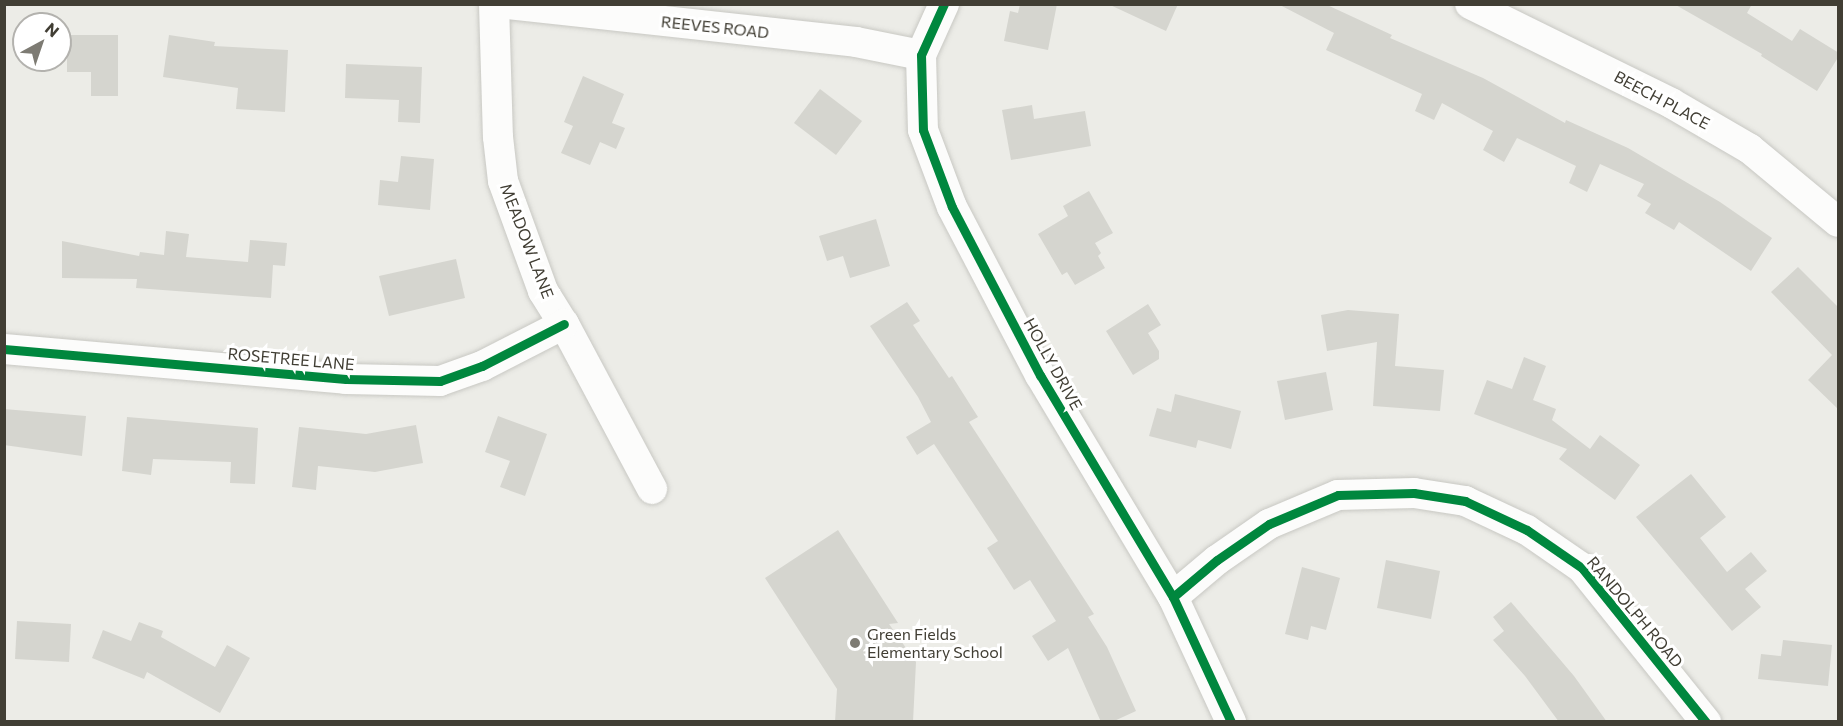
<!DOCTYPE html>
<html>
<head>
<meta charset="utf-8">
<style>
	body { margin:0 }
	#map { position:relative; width:1843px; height:726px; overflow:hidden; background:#ecece7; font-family:Commissioner,sans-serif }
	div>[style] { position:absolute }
	.building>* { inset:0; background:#d5d5cf }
	.roads { filter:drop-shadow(0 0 2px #c8c8c3) drop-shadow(0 0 2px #c8c8c3) }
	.minor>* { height:30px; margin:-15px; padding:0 15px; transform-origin:15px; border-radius:15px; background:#fcfcfb }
	.cycleway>* { height:9px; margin:-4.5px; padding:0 4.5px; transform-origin:4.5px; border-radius:4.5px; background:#00873e }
	.dots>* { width:16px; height:16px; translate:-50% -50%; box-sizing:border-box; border:3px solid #fff; border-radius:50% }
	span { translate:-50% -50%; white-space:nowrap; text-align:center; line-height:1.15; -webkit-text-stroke:6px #fff; paint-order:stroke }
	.street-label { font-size:16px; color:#413e34 }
	.poi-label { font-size:16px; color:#413e34 }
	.left { translate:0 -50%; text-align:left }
	.frame { position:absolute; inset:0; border:6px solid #413e34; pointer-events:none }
	.north { position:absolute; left:12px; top:12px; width:60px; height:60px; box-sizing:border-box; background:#fff; border:2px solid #b3b2ae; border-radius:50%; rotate:40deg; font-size:16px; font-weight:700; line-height:24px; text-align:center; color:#413e34 }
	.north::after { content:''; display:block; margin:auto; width:21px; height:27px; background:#7d7b73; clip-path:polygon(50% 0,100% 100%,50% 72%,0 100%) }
</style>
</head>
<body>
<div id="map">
	<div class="building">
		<i style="clip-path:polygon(1020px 4px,1057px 4px,1048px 50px,1004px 41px,1010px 11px,1018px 13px)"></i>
		<i style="clip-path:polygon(1108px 4px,1178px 4px,1166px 31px)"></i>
		<i style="clip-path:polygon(1278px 4px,1325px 4px,1392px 35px,1390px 38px,1483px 78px,1565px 123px,1566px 120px,1628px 148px,1720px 202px,1772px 238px,1751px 271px,1679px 222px,1674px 230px,1645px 213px,1651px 204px,1637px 196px,1644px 184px,1600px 164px,1587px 192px,1569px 183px,1576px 166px,1517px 138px,1504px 162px,1483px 150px,1493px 131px,1442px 103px,1434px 120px,1415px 111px,1422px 94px,1326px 50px,1334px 33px)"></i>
		<i style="clip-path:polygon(1674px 4px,1752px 4px,1747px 13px,1792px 41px,1800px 29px,1839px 53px,1839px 56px,1817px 91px,1761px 56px,1762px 54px)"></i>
		<i style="clip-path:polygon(67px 35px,118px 35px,118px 96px,91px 96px,91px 72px,67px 72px)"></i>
		<i style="clip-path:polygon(169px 35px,215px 42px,214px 46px,288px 50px,285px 112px,236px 109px,238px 88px,163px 77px)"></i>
		<i style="clip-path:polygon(346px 64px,422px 67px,420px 123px,398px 122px,399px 100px,345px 98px)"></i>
		<i style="clip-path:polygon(583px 76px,624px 94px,612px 123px,625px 128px,616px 149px,600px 142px,590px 165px,561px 153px,573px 126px,564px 122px)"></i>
		<i style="clip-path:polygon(820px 89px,862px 121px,836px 155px,794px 123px)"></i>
		<i style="clip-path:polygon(1032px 105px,1034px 119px,1085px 111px,1091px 146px,1011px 160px,1002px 110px)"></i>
		<i style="clip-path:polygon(401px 156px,434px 159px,430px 210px,378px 205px,380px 180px,398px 182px)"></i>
		<i style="clip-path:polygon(1089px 191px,1113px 233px,1095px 243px,1101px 253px,1098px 256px,1105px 268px,1075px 285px,1067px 272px,1062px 275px,1038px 234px,1068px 216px,1063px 206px)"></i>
		<i style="clip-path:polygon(876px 219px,890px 266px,850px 278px,843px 256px,827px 261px,819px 236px)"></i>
		<i style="clip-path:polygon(166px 231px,189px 234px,186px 257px,248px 262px,250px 240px,287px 243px,285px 266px,273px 265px,271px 298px,136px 288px,137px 279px,62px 278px,62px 241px,139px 256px,140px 252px,164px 255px)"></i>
		<i style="clip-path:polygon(456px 259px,465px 298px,389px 316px,379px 276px)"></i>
		<i style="clip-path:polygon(1798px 267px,1839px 308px,1839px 410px,1808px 380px,1832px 355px,1771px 292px)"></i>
		<i style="clip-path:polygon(907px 302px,920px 321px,913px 325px,949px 378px,952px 376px,978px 417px,969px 422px,1094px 614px,1088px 617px,1107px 647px,1136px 711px,1112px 722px,1101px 722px,1068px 648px,1048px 661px,1032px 636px,1056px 621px,1030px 580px,1014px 590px,987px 548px,998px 541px,934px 444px,917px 455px,906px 437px,931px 422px,918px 397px,870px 326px)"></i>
		<i style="clip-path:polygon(1148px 304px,1161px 325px,1148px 333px,1159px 351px,1159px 359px,1133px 375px,1106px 331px)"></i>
		<i style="clip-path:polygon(1348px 310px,1399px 314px,1395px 366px,1444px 370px,1440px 411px,1373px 406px,1377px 342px,1327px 351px,1321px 315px)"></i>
		<i style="clip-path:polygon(1524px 357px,1546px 366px,1533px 400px,1556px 409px,1552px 420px,1590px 449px,1600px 435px,1640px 465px,1615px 500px,1559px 459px,1567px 449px,1474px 414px,1487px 380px,1512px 389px)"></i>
		<i style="clip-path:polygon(1326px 372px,1333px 410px,1285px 420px,1277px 381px)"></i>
		<i style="clip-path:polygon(1175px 394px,1241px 411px,1231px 449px,1198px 440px,1196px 448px,1149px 436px,1157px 408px,1171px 412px)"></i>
		<i style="clip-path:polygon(4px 409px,86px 416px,82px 456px,4px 445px)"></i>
		<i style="clip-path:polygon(498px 416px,547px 434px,525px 496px,500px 487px,510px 461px,485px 452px)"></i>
		<i style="clip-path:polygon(127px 417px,258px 428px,255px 484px,230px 483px,231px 462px,153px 459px,151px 475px,122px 471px)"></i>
		<i style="clip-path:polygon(416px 425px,423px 463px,375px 472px,318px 466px,316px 490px,292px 487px,299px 427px,366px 434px)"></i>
		<i style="clip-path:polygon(1691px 474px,1726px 517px,1700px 538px,1727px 572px,1751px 552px,1767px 571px,1745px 589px,1761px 607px,1732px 631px,1636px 517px)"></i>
		<i style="clip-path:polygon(838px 530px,898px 623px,889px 624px,916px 662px,913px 722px,835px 722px,837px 689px,765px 578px)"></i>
		<i style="clip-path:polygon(1386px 560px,1440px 571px,1431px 619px,1377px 608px)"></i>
		<i style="clip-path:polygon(1302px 567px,1340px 578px,1326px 630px,1311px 626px,1308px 640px,1285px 634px)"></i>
		<i style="clip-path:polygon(1511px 602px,1574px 676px,1607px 722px,1559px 722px,1525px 676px,1493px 640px,1504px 631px,1493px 617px)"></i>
		<i style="clip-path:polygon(17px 621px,71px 624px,69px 662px,15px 659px)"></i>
		<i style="clip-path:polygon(139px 622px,163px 631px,161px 637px,215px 667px,227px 645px,250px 658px,220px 713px,147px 672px,144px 679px,92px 658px,103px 630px,131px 641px)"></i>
		<i style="clip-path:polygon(1783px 640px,1832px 645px,1828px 686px,1758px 679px,1761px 654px,1781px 656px)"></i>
	</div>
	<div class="roads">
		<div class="minor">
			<i style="left:494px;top:4px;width:133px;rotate:88.3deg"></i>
			<i style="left:498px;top:137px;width:44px;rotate:83.5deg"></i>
			<i style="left:503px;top:181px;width:117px;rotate:70deg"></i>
			<i style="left:543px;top:291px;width:39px;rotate:58deg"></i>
			<i style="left:564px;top:324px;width:187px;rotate:61.9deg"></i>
			<i style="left:508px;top:4px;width:350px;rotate:6.2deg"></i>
			<i style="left:856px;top:42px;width:66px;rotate:11.3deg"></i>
			<i style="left:944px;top:4px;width:56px;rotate:114.3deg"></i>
			<i style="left:921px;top:55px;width:75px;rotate:88.5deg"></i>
			<i style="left:923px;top:130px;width:82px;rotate:69.4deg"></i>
			<i style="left:952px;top:207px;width:190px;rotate:62.4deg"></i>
			<i style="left:1040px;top:375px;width:259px;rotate:59.1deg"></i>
			<i style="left:1173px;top:597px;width:138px;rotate:65.1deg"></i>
			<i style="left:1470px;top:4px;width:224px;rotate:26.2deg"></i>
			<i style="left:1671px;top:103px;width:91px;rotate:30.2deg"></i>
			<i style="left:1750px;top:149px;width:114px;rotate:39.7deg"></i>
			<i style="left:4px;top:349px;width:343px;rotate:5deg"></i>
			<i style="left:346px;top:379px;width:94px;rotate:1.2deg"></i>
			<i style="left:440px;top:381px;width:45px;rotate:-19.7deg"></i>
			<i style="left:482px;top:366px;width:92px;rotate:-27.1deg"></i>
			<i style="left:1173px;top:597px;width:57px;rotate:-40.1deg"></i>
			<i style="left:1217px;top:560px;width:63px;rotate:-34.7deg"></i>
			<i style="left:1269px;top:524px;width:75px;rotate:-22.8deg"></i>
			<i style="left:1338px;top:495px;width:76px;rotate:-1.5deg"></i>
			<i style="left:1414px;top:493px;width:52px;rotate:8.9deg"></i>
			<i style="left:1465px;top:501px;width:68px;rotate:25.1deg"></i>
			<i style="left:1527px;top:530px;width:67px;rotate:34.6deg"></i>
			<i style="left:1582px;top:568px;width:198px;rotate:51.2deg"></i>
		</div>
	</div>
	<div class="cycleway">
		<i style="left:944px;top:4px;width:56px;rotate:114.3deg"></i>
		<i style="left:921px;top:55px;width:75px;rotate:88.5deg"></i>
		<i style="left:923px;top:130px;width:82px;rotate:69.4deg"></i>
		<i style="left:952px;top:207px;width:190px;rotate:62.4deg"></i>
		<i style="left:1040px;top:375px;width:259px;rotate:59.1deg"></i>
		<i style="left:1173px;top:597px;width:138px;rotate:65.1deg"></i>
		<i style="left:4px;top:349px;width:343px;rotate:5deg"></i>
		<i style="left:346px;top:379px;width:94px;rotate:1.2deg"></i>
		<i style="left:440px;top:381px;width:45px;rotate:-19.7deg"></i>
		<i style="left:482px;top:366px;width:92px;rotate:-27.1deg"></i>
		<i style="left:1173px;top:597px;width:57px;rotate:-40.1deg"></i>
		<i style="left:1217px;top:560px;width:63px;rotate:-34.7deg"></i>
		<i style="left:1269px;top:524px;width:75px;rotate:-22.8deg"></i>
		<i style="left:1338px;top:495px;width:76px;rotate:-1.5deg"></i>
		<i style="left:1414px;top:493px;width:52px;rotate:8.9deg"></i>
		<i style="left:1465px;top:501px;width:68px;rotate:25.1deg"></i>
		<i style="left:1527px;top:530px;width:67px;rotate:34.6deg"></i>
		<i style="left:1582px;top:568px;width:198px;rotate:51.2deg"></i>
	</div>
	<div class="dots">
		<i style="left:855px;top:643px;background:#7d7b73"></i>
	</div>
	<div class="street-label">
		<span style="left:715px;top:27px;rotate:6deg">REEVES ROAD</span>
		<span style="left:1662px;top:100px;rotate:28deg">BEECH PLACE</span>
		<span style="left:527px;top:241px;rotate:69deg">MEADOW LANE</span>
		<span style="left:291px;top:359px;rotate:5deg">ROSETREE LANE</span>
		<span style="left:1053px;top:364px;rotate:61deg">HOLLY DRIVE</span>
		<span style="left:1635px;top:612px;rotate:50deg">RANDOLPH ROAD</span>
	</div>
	<div class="poi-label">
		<span class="left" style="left:867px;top:643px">Green Fields<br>Elementary School</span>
	</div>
	<div class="frame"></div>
	<div class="north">N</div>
</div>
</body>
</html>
